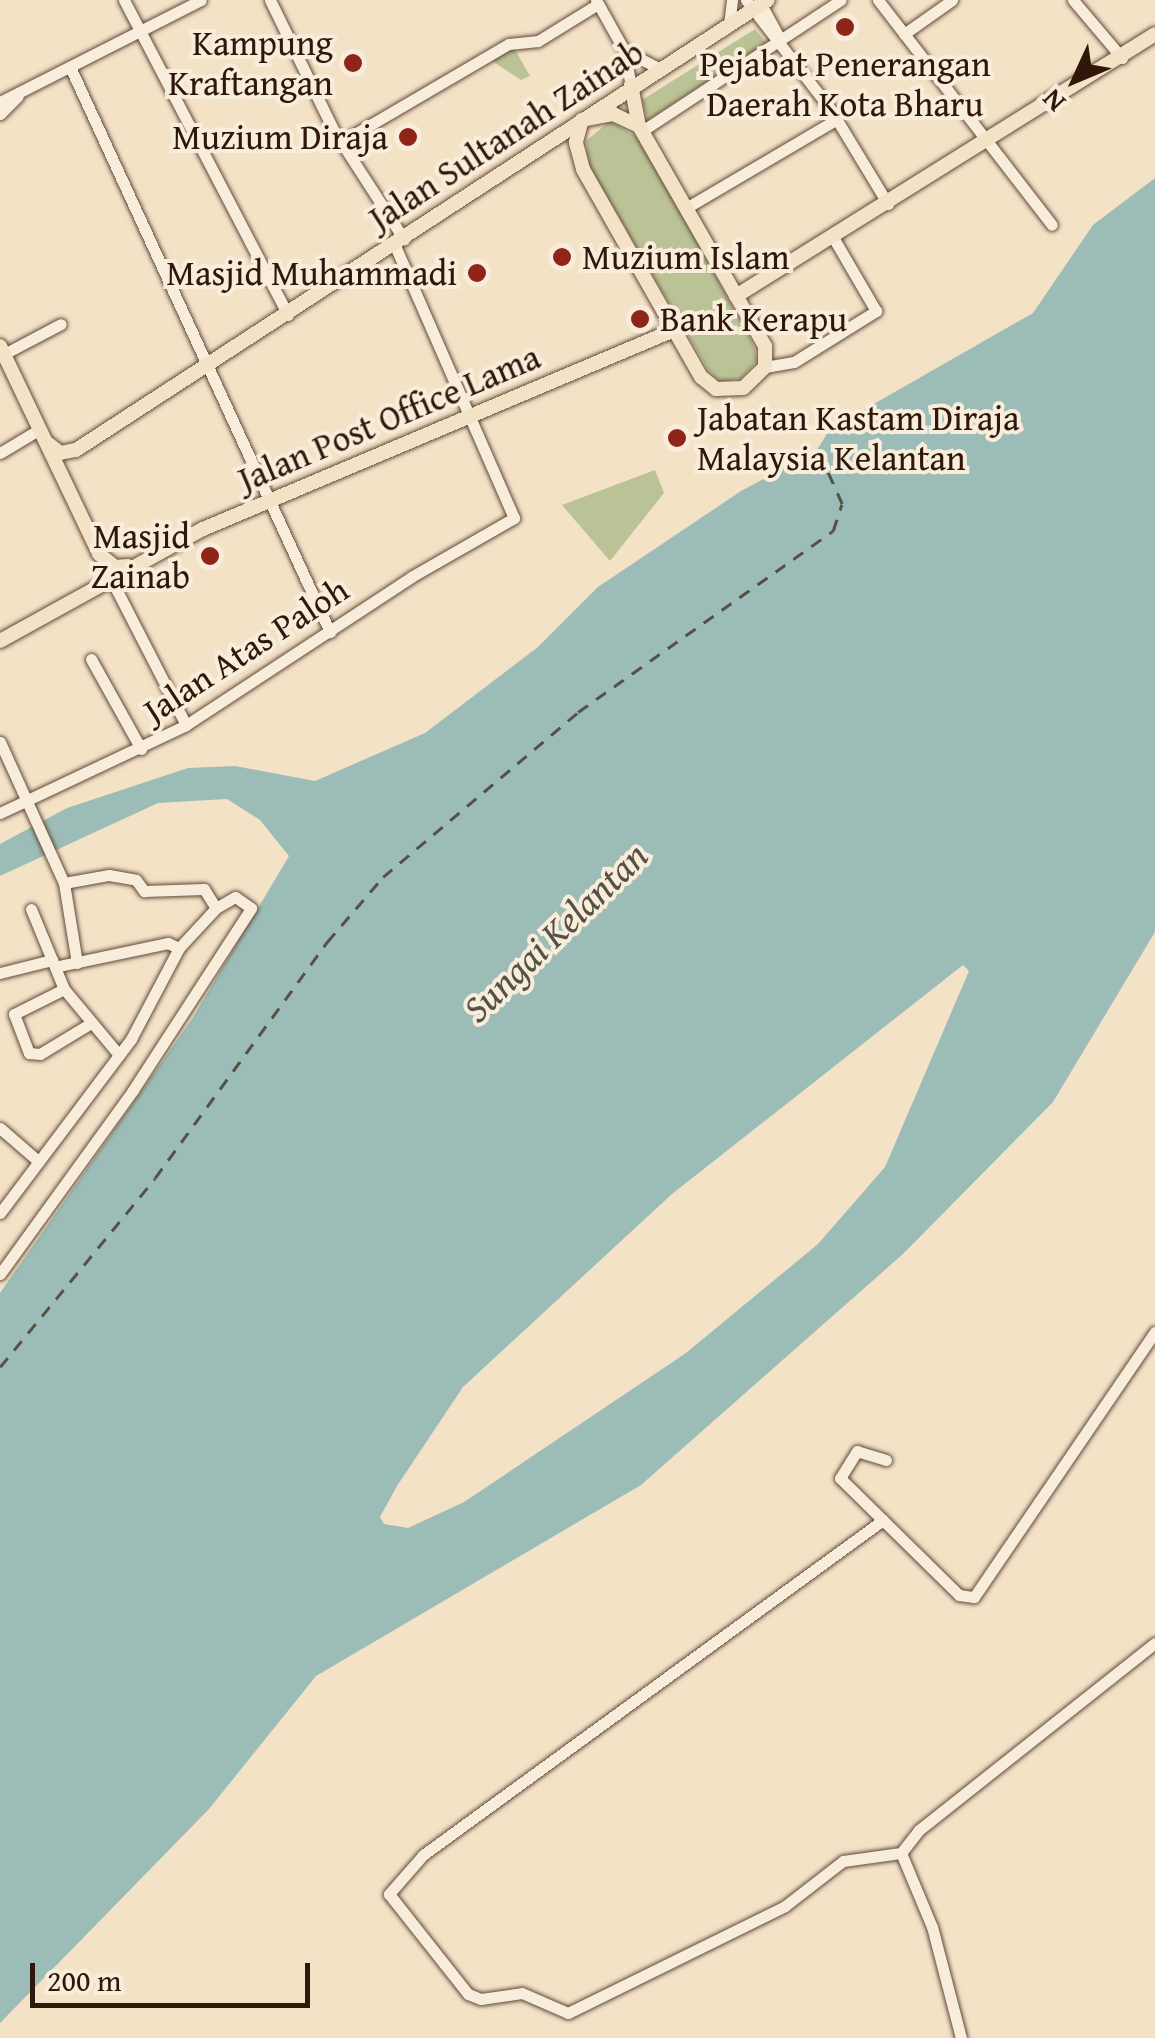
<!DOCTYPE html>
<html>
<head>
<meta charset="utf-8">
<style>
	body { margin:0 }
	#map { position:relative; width:1155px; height:2038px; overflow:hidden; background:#f4e2c7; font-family:"Gentium Book Plus",serif }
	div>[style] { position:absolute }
	.green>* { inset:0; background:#bbc396 }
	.water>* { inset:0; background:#9cbdb7 }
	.ferry>* { height:2.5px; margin-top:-1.25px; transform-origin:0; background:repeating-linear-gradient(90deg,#555147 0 12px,transparent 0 22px) }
	.roads { filter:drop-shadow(0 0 2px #604a39) drop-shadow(0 0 2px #604a39) }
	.minor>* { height:11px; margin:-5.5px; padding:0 5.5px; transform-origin:5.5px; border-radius:5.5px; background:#f8ecdb }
	.major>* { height:14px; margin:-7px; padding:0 7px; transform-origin:7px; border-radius:7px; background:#f4e2c7 }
	.dots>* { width:28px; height:28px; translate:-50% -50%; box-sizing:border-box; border:5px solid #f8ecdb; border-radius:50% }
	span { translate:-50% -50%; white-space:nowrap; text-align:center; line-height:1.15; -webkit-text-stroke:8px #f8ecdb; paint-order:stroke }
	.poi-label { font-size:35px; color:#2f170a }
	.right { translate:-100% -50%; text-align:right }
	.left { translate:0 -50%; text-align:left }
	.street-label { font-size:35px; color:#2f170a }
	.water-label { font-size:38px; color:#555147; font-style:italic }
	.north { position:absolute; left:1025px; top:30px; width:100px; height:100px; -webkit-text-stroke:8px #f8ecdb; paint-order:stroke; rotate:226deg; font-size:28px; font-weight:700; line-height:40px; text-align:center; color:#2f170a }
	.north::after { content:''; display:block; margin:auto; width:35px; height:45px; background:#2f170a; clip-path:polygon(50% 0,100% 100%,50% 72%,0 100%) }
	.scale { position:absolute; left:30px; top:1963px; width:280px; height:45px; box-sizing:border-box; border:5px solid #2f170a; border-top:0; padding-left:12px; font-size:30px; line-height:35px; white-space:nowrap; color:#2f170a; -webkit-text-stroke:8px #f8ecdb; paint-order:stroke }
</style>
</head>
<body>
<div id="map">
	<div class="green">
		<i style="clip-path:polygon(755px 29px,766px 43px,648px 120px,642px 100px)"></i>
		<i style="clip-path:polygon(514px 48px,530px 76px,521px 80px,492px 61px)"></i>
		<i style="clip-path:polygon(610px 121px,640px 139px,754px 346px,757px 361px,741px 378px,721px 382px,709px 371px,589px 165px,586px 141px)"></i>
		<i style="clip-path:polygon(655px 470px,664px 493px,610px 561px,562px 505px)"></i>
	</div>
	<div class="water">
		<i style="clip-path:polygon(evenodd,1155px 178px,1155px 932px,1053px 1102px,903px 1254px,641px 1485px,316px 1676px,209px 1809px,0 2023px,0 1293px,192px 1019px,289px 856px,260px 820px,227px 799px,158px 803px,0 876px,0 844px,67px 808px,188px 768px,235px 766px,315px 781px,425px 733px,538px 647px,598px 587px,741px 491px,796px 462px,800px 468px,808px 464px,830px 429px,1033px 313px,1093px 225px,1155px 178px,963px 965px,969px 971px,885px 1167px,818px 1244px,686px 1353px,464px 1502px,408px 1528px,384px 1524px,380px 1517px,397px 1486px,463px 1387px,672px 1194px,963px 965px)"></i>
	</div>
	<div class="ferry">
		<i style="left:0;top:1367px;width:244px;rotate:-50.6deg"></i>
		<i style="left:155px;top:1178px;width:292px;rotate:-53.9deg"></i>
		<i style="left:327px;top:942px;width:86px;rotate:-49.3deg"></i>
		<i style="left:383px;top:877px;width:255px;rotate:-40.2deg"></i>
		<i style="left:578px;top:712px;width:313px;rotate:-35.4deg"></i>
		<i style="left:833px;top:531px;width:28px;rotate:-72deg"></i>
		<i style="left:842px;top:504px;width:61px;rotate:-114.1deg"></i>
	</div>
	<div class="roads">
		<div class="minor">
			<i style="left:124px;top:0;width:355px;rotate:62.5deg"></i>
			<i style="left:270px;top:0;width:146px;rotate:64deg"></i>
			<i style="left:334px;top:131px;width:129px;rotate:57.1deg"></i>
			<i style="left:596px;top:0;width:57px;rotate:60.8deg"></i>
			<i style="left:624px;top:50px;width:36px;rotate:79deg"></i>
			<i style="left:746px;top:0;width:139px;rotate:52.3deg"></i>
			<i style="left:831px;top:110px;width:110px;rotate:58.8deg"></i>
			<i style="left:878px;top:0;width:284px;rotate:52.3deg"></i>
			<i style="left:1073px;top:0;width:76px;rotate:49.8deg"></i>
			<i style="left:761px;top:4px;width:42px;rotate:61.6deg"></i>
			<i style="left:729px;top:25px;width:25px;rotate:-83deg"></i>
			<i style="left:904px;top:34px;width:59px;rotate:-35.3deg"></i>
			<i style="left:624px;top:50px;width:41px;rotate:27.8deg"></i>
			<i style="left:71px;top:69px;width:620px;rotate:65.3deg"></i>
			<i style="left:0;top:102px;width:225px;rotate:-26.9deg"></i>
			<i style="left:0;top:114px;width:25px;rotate:-45deg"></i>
			<i style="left:642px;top:131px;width:238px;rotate:-33.4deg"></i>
			<i style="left:341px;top:142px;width:194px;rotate:-30.3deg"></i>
			<i style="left:509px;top:44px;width:29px;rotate:-6deg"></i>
			<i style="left:538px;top:41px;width:70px;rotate:-31.7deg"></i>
			<i style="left:686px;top:208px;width:175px;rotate:-30.5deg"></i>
			<i style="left:4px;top:354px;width:64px;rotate:-27.8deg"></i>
			<i style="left:765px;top:367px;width:29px;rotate:-10deg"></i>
			<i style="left:794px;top:362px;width:97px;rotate:-31.9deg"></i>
			<i style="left:876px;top:311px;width:86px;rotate:-120.2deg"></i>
			<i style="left:0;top:453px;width:47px;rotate:-31deg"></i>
			<i style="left:110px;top:577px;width:166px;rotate:62.8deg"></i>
			<i style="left:91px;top:659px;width:103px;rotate:60.9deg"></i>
			<i style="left:0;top:742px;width:155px;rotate:65.6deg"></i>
			<i style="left:64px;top:883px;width:81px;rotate:80.8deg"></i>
			<i style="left:0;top:813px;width:206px;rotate:-25.3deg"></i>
			<i style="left:186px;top:725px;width:269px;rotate:-33.3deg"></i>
			<i style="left:411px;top:577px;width:119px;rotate:-29.8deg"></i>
			<i style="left:514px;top:518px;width:298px;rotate:-113.6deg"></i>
			<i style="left:64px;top:883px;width:46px;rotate:-10.1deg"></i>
			<i style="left:109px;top:875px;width:27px;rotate:10deg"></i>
			<i style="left:136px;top:880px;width:14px;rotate:54deg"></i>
			<i style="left:144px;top:891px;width:60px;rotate:-1.9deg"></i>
			<i style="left:204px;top:889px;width:22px;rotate:58deg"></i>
			<i style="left:216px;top:908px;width:54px;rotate:132.8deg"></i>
			<i style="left:31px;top:909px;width:87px;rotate:67.6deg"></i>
			<i style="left:64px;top:989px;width:86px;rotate:50.2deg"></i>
			<i style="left:0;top:973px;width:54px;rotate:-14deg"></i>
			<i style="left:64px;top:989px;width:56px;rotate:153.4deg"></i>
			<i style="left:14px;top:1014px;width:42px;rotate:69deg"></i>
			<i style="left:29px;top:1053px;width:11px;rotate:5deg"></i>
			<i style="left:40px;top:1054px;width:60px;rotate:-31.3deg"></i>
			<i style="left:0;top:1128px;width:49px;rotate:40.9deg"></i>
			<i style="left:0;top:1213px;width:218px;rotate:-53deg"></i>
			<i style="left:131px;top:1039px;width:103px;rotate:-62.2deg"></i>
			<i style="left:179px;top:948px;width:12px;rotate:-156deg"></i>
			<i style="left:168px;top:943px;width:111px;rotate:168.1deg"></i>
			<i style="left:0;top:1274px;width:227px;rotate:-54.1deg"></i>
			<i style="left:133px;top:1090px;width:217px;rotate:-57deg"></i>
			<i style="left:251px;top:908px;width:19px;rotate:-145deg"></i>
			<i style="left:235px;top:897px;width:22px;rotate:150deg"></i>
			<i style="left:886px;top:1460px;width:30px;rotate:-163deg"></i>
			<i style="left:857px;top:1451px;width:32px;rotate:122deg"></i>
			<i style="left:840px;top:1478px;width:167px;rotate:44.5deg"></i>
			<i style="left:959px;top:1595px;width:15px;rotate:8deg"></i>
			<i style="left:974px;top:1597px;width:321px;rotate:-55.7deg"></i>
			<i style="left:883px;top:1520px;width:569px;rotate:143.94deg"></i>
			<i style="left:423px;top:1855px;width:52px;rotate:131.1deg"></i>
			<i style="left:389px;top:1894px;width:127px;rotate:51.7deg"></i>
			<i style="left:468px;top:1994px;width:14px;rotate:21deg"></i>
			<i style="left:481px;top:1999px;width:41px;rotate:-8.3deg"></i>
			<i style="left:522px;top:1993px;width:50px;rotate:23.5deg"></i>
			<i style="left:568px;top:2013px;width:242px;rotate:-26.2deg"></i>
			<i style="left:785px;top:1906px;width:73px;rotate:-37.8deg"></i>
			<i style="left:843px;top:1861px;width:59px;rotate:-7.9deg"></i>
			<i style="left:961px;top:2038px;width:115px;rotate:-104.6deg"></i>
			<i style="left:932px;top:1927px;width:80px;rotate:-112.7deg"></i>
			<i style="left:901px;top:1853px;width:29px;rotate:-52deg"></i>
			<i style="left:919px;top:1830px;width:301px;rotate:-38.4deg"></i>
		</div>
		<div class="major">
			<i style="left:631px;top:85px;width:42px;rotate:79deg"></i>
			<i style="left:613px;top:114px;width:29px;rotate:25deg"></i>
			<i style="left:639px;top:126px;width:254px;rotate:60.2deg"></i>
			<i style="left:765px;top:346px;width:21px;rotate:90deg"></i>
			<i style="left:765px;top:367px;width:30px;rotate:136deg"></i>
			<i style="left:743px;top:388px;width:27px;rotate:178deg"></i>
			<i style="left:716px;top:389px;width:19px;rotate:-141deg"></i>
			<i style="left:701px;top:377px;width:239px;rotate:-119.6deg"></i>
			<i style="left:583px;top:169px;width:28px;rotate:-105deg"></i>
			<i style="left:576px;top:142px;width:23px;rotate:-75deg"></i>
			<i style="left:582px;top:120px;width:32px;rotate:-11deg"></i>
			<i style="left:736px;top:296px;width:494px;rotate:-32deg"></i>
			<i style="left:0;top:346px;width:230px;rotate:64.5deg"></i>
			<i style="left:99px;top:554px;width:21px;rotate:39deg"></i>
			<i style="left:115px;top:567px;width:13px;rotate:-4deg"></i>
			<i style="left:46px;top:442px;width:18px;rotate:38deg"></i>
			<i style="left:60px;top:453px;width:16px;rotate:-11deg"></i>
			<i style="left:76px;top:450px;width:825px;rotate:-33.04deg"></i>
			<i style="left:0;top:641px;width:232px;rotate:-28.9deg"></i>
			<i style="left:203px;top:529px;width:511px;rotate:-22.9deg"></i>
		</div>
	</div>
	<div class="dots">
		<i style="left:845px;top:27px;background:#8f2418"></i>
		<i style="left:353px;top:63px;background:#8f2418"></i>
		<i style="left:408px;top:137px;background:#8f2418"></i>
		<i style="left:562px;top:257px;background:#8f2418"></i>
		<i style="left:477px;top:273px;background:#8f2418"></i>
		<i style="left:640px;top:319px;background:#8f2418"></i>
		<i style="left:677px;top:438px;background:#8f2418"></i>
		<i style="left:210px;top:556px;background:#8f2418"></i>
	</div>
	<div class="poi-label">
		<span class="right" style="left:333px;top:63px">Kampung<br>Kraftangan</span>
		<span style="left:845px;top:84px">Pejabat Penerangan<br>Daerah Kota Bharu</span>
		<span class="right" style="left:388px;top:137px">Muzium Diraja</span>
		<span class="left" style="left:582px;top:257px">Muzium Islam</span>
		<span class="right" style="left:457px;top:273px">Masjid Muhammadi</span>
		<span class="left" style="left:660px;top:319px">Bank Kerapu</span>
		<span class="left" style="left:697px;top:438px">Jabatan Kastam Diraja<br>Malaysia Kelantan</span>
		<span class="right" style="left:190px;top:556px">Masjid<br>Zainab</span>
	</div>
	<div class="street-label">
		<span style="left:506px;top:135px;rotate:-33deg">Jalan Sultanah Zainab</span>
		<span style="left:389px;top:418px;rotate:-23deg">Jalan Post Office Lama</span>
		<span style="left:246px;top:650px;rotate:-33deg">Jalan Atas Paloh</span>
	</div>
	<div class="water-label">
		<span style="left:555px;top:932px;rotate:-44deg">Sungai Kelantan</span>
	</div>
	<div class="north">N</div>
	<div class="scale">200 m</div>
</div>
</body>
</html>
